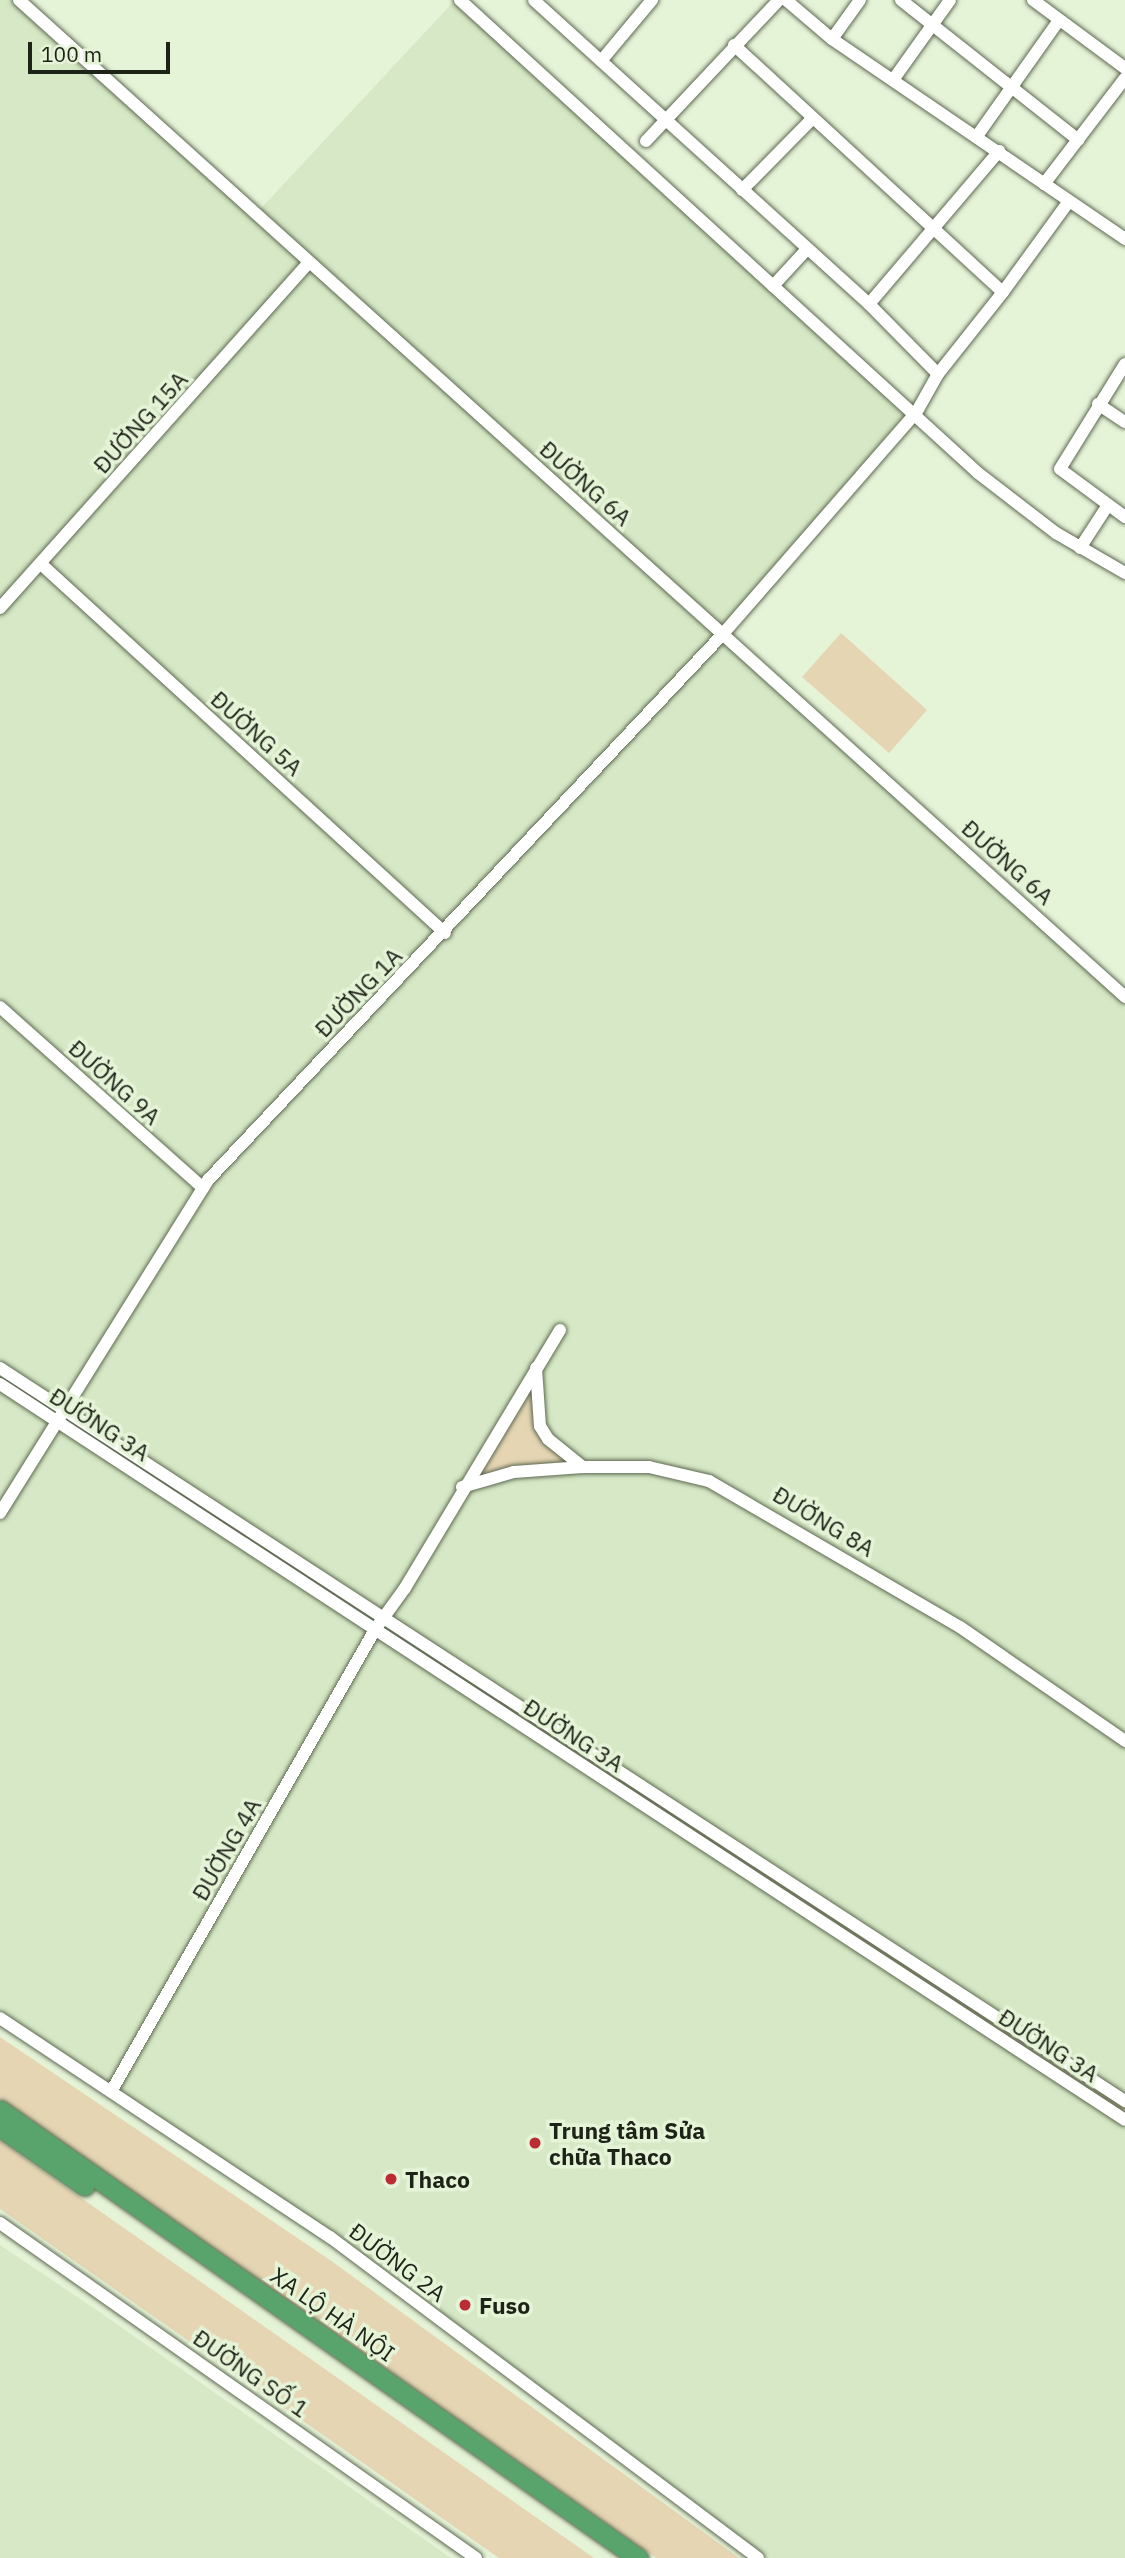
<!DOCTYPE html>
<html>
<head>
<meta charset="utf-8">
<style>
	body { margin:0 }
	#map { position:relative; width:1125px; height:2558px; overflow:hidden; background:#e5f3d7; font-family:"IBM Plex Sans",sans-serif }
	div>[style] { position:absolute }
	.built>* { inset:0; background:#d6e8c5 }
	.green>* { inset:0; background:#e5d5b3 }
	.roads { filter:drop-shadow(0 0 2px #5d6951) drop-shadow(0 0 2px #5d6951) }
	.minor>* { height:12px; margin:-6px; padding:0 6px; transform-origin:6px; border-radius:6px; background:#fff }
	.highway>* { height:19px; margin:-9.5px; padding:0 9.5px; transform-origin:9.5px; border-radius:9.5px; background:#59a46c }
	.dots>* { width:19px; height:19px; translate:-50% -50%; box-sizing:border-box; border:4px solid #e5f3d7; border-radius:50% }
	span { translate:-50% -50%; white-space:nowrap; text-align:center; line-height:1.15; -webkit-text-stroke:7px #e5f3d7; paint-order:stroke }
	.street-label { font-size:23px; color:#1e2318 }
	.poi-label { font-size:23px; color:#1e2318; font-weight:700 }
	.left { translate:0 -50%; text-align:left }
	.scale { position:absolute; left:28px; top:42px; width:142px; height:32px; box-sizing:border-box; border:4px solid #1e2318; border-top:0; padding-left:9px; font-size:21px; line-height:24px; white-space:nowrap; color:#1e2318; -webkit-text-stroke:5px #e5f3d7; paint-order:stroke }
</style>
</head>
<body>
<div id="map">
	<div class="built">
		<i style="clip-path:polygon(0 0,14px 0,254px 216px,455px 0,911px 414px,722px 630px,1125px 1002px,1125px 2558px,767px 2558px,333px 2232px,0 2012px)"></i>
		<i style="clip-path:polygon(0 2245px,95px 2309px,451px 2558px,0 2558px)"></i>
	</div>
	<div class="green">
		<i style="clip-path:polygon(841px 633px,927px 710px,889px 753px,802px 677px)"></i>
		<i style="clip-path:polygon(532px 1379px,535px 1421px,574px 1464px,470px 1481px)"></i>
		<i style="clip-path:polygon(101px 1440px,351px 1603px,348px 1606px,99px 1443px)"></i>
		<i style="clip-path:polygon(419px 1646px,1125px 2106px,1125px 2114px,416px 1650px)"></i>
		<i style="clip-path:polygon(0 2037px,330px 2260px,739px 2558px,656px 2558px,0 2099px)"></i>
		<i style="clip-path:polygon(0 2141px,594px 2558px,499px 2558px,0 2209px)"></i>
	</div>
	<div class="roads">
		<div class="minor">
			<i style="left:19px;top:0;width:1489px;rotate:42.03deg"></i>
			<i style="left:460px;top:0;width:701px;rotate:42.4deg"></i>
			<i style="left:978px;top:473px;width:98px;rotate:37.6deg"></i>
			<i style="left:1056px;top:533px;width:80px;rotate:30.1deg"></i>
			<i style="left:786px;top:0;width:60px;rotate:40.3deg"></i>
			<i style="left:832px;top:39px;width:355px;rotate:34.3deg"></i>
			<i style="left:901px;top:0;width:226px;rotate:38.3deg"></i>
			<i style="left:1033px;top:0;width:114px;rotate:36.5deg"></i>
			<i style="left:832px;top:39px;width:48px;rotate:-54.3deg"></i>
			<i style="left:734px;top:45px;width:365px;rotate:42.6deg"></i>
			<i style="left:1003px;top:292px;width:112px;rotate:-54deg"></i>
			<i style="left:601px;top:61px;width:80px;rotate:-50.1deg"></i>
			<i style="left:893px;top:80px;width:98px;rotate:-54.5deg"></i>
			<i style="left:977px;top:136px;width:142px;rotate:-54.7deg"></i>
			<i style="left:646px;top:141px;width:194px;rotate:-46.7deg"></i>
			<i style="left:1044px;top:184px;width:133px;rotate:-52.6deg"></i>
			<i style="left:742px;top:190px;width:101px;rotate:-45.4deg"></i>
			<i style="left:773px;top:286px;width:50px;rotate:-47.4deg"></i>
			<i style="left:869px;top:304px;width:201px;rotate:-49.6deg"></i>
			<i style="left:1125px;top:364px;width:123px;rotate:121.8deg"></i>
			<i style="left:1060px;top:469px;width:81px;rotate:36.4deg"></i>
			<i style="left:938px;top:374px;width:105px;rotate:-51.6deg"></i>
			<i style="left:1098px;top:404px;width:32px;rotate:34deg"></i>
			<i style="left:1080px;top:548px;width:51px;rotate:-56.9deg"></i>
			<i style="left:41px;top:564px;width:547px;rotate:42.41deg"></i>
			<i style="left:0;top:608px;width:464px;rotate:-48.2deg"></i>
			<i style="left:0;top:1007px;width:272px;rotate:41.7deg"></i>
			<i style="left:0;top:1368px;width:1343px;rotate:33.09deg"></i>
			<i style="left:536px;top:1368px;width:58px;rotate:86.1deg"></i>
			<i style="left:540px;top:1426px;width:15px;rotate:58deg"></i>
			<i style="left:548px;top:1439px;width:45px;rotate:38.7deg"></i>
			<i style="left:0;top:1384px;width:1344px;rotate:33.19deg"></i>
			<i style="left:462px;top:1487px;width:54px;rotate:-16.1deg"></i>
			<i style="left:514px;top:1472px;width:69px;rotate:-4.1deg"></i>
			<i style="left:583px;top:1467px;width:66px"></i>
			<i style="left:649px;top:1467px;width:62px;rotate:13.1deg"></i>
			<i style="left:709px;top:1481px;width:290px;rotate:30.2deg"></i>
			<i style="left:960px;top:1627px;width:201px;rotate:34.6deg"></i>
			<i style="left:0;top:1513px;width:394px;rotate:-58deg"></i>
			<i style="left:209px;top:1179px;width:748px;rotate:-46.68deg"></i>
			<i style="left:722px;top:635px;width:295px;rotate:-48.9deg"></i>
			<i style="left:916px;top:413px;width:45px;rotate:-60.6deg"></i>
			<i style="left:938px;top:374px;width:98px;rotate:-134.6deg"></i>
			<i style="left:869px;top:304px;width:452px;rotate:-137.8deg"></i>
			<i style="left:0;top:2018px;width:396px;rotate:33.6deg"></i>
			<i style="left:330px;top:2237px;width:535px;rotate:36.87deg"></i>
			<i style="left:112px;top:2090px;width:532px;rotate:-60.26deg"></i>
			<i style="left:376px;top:1628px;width:49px;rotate:-54.1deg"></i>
			<i style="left:405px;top:1588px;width:301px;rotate:-59deg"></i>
			<i style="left:0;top:2223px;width:582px;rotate:35.14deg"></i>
		</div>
		<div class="highway">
			<i style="left:0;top:2110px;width:780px;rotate:35.08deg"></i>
			<i style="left:0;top:2127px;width:103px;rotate:34.8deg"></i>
		</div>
	</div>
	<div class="dots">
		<i style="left:535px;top:2143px;background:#bc2c33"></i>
		<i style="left:391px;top:2179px;background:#bc2c33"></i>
		<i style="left:465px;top:2305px;background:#bc2c33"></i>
	</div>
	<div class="street-label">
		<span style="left:140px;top:422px;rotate:-48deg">ĐƯỜNG 15A</span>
		<span style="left:586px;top:483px;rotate:42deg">ĐƯỜNG 6A</span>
		<span style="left:257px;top:733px;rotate:42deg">ĐƯỜNG 5A</span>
		<span style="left:1008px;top:862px;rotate:42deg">ĐƯỜNG 6A</span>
		<span style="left:358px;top:992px;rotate:-46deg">ĐƯỜNG 1A</span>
		<span style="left:115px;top:1082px;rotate:42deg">ĐƯỜNG 9A</span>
		<span style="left:100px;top:1424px;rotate:33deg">ĐƯỜNG 3A</span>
		<span style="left:824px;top:1521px;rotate:31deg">ĐƯỜNG 8A</span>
		<span style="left:574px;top:1735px;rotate:33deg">ĐƯỜNG 3A</span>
		<span style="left:226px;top:1849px;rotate:-60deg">ĐƯỜNG 4A</span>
		<span style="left:1049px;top:2045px;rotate:33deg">ĐƯỜNG 3A</span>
		<span style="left:398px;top:2262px;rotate:37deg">ĐƯỜNG 2A</span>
		<span style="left:333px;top:2314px;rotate:35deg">XA LỘ HÀ NỘI</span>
		<span style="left:251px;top:2373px;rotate:35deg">ĐƯỜNG SỐ 1</span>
	</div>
	<div class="poi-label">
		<span class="left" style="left:549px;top:2143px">Trung tâm Sửa<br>chữa Thaco</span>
		<span class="left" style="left:405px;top:2179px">Thaco</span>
		<span class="left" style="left:479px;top:2305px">Fuso</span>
	</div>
	<div class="scale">100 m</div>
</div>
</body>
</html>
